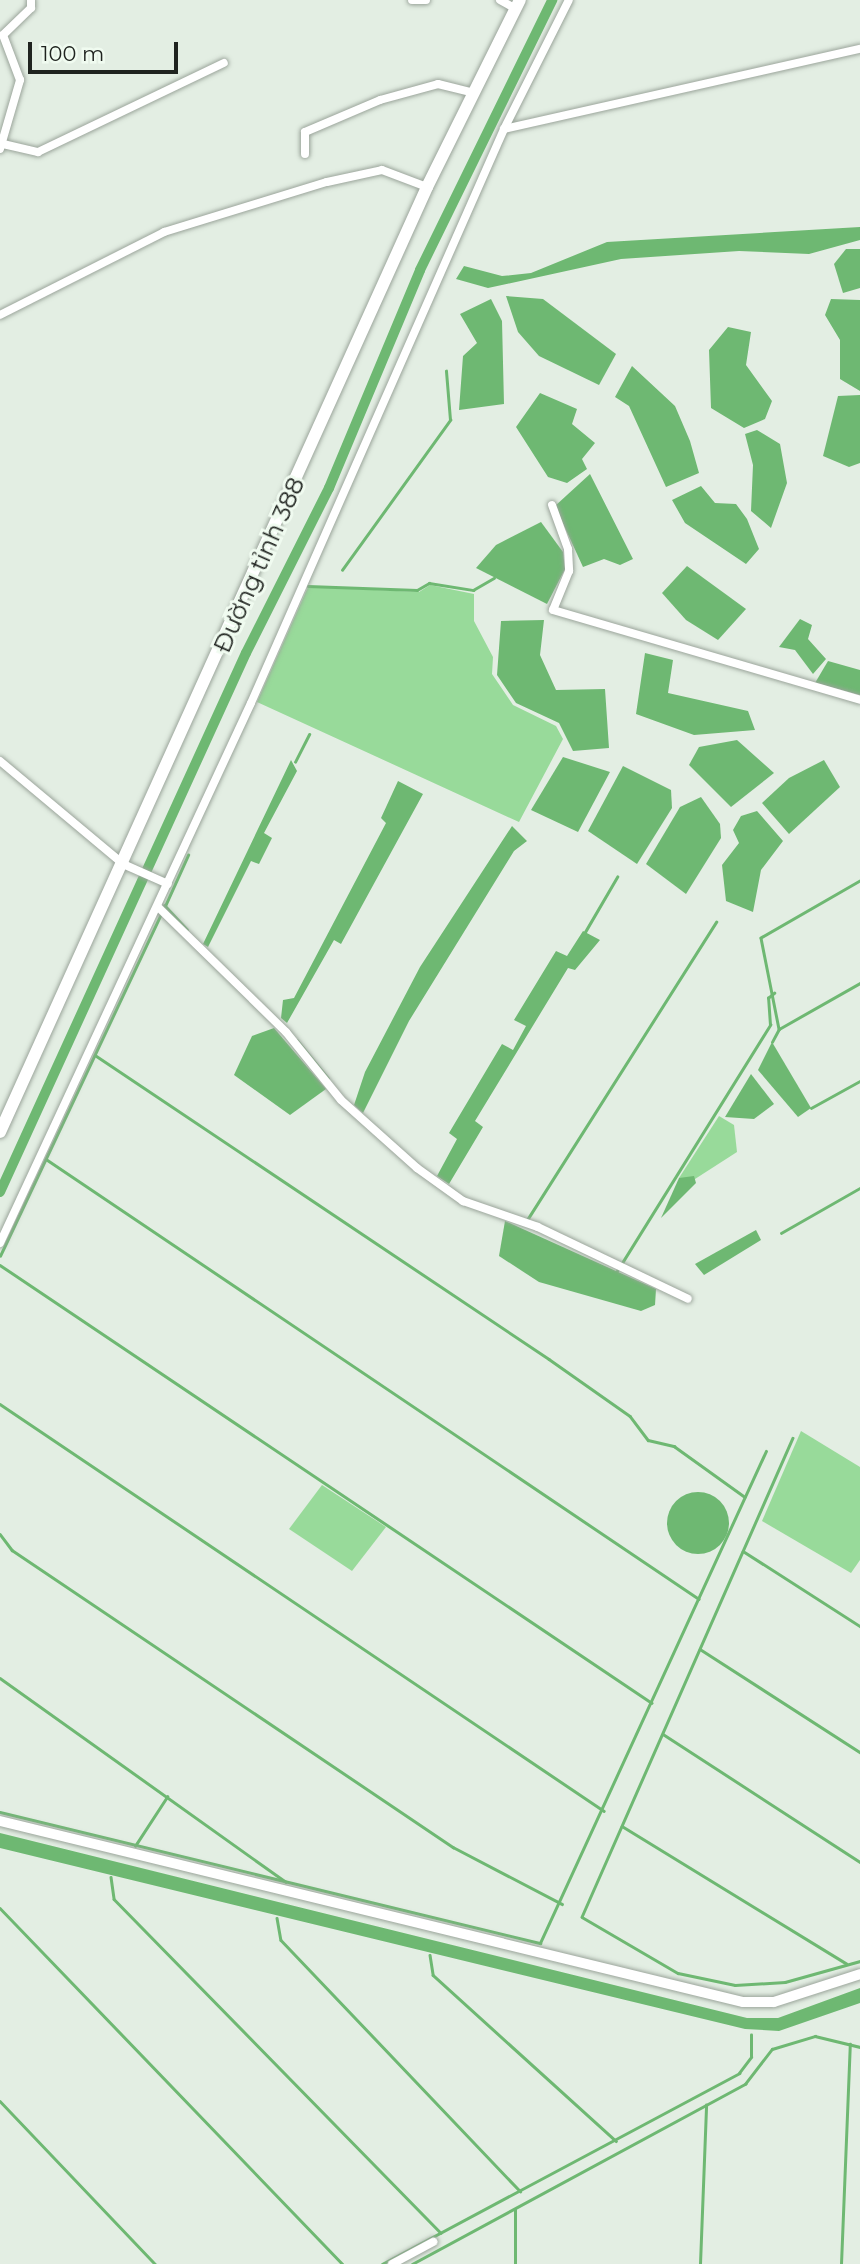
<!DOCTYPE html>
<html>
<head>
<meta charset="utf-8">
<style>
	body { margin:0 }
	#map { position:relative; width:860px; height:2264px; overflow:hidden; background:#e3eee3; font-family:Montserrat,sans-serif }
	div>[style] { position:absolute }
	.green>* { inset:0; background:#98da9a }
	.water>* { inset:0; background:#6eb872 }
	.round { border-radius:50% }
	.stream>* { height:2.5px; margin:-1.25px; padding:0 1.25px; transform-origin:1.25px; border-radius:1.25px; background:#6eb872 }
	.canal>* { height:10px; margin:-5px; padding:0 5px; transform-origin:5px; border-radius:5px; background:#6eb872 }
	.roads { filter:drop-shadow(0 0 2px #9ba59b) drop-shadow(0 0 2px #9ba59b) }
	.minor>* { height:8px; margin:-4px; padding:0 4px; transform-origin:4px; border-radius:4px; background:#fff }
	.tertiary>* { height:10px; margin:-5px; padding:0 5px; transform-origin:5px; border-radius:5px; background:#fff }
	.secondary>* { height:12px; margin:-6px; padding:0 6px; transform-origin:6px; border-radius:6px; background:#fff }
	span { translate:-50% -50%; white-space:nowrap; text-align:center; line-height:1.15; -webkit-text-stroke:6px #f0fbf0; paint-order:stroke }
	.street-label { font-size:24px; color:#1f231f }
	.scale { position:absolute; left:28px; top:42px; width:150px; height:32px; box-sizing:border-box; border:4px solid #1f231f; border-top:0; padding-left:9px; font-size:21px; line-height:24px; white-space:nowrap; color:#1f231f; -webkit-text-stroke:5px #f0fbf0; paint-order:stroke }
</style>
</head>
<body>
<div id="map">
	<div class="green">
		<i style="clip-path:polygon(430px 585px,474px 594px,474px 621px,493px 657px,492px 674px,513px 705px,556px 726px,563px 739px,519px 822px,257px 702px,308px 587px,419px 592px)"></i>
		<i style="clip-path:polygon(719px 1116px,734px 1125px,737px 1152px,695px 1179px,679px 1178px)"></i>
		<i style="clip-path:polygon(801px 1431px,860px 1467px,860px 1560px,851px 1573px,762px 1521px)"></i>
		<i style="clip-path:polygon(322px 1485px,386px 1527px,352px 1571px,289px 1529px)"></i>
	</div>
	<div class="water">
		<i style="clip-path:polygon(860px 227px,860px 240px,809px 254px,739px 251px,621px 259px,488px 288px,456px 279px,464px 266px,502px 276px,531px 273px,607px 242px)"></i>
		<i style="clip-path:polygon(846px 249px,860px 249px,860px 288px,843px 293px,834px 264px)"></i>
		<i style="clip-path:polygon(506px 296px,543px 299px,616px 354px,599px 385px,539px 356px,518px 332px)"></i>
		<i style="clip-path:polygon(491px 299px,502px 321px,504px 404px,459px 410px,463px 356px,477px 343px,460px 314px)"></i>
		<i style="clip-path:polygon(831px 299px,860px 300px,860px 391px,840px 379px,840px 340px,825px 315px)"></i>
		<i style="clip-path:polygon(728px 327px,751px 332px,746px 365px,772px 401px,765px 419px,744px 428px,711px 408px,709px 350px)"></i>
		<i style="clip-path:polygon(632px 366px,675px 406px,690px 441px,699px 473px,666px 487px,629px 406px,615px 397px)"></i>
		<i style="clip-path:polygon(540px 393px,577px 409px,572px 424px,595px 443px,582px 459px,587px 469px,567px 483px,548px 477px,516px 427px)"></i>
		<i style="clip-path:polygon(860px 395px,860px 463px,849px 467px,823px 456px,838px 396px)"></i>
		<i style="clip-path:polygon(757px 430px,780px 444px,787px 483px,771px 528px,751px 511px,753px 465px,745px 434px)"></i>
		<i style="clip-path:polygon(590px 474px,633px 559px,620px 565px,604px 559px,583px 567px,555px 506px)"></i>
		<i style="clip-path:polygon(701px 486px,715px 503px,736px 504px,747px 519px,759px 549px,746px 564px,685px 523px,672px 500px)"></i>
		<i style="clip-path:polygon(541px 522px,563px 552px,565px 569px,547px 604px,476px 568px,496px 545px)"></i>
		<i style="clip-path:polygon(687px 566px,746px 609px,718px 640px,686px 620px,662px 593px)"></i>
		<i style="clip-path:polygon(800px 619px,812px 625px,808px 639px,826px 659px,813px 674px,795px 650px,779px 647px)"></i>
		<i style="clip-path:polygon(544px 620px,540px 655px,556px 690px,605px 689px,609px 748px,573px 751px,559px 723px,516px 703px,497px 675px,501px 621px)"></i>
		<i style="clip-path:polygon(645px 653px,673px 660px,668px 693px,748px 711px,755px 730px,694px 735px,636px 714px)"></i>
		<i style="clip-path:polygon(828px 661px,860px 670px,860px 695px,815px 683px)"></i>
		<i style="clip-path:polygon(737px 740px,774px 773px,731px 807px,689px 765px,699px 747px)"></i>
		<i style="clip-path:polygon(563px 757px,610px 772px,578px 832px,531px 810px)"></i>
		<i style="clip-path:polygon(291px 760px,297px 771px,264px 833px,272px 838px,259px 864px,251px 861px,208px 947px,203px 944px)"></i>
		<i style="clip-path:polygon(824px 760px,840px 787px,789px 834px,762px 803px,789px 778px)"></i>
		<i style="clip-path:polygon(623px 766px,671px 790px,672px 808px,637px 864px,588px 831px)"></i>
		<i style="clip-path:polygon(398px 781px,423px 794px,341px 944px,334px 940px,287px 1023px,281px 1018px,283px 1000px,294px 998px,386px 823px,381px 818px)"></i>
		<i style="clip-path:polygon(701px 797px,720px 824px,721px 838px,686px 894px,646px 864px,680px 807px)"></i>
		<i style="clip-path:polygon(757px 811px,783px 841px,761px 870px,753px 912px,726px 901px,722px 865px,739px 843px,733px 830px,741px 816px)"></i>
		<i style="clip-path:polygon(512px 826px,527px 841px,514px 851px,409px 1021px,363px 1113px,354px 1105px,365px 1072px,420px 967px)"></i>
		<i style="clip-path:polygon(583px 931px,600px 940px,575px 970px,568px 968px,475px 1121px,483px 1127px,449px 1184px,437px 1176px,457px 1139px,449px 1133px,502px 1044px,513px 1050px,526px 1026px,514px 1020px,556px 951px,567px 956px)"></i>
		<i style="clip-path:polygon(274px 1028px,326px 1089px,290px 1115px,234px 1075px,252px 1036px)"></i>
		<i style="clip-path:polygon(772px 1042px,811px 1108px,798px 1117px,758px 1070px)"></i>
		<i style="clip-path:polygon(751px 1074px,774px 1104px,754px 1119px,725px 1117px)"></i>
		<i style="clip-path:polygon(694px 1176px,696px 1183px,661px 1218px,679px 1178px)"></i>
		<i style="clip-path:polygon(505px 1221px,656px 1289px,655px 1305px,641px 1311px,539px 1282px,499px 1256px)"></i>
		<i style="clip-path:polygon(756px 1230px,761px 1240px,704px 1275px,695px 1264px)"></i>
		<i class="round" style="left:667px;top:1492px;width:62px;height:62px"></i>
		<i style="clip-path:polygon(0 1833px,747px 2018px,778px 2018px,860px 1988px,860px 2003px,779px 2031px,745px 2029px,0 1848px)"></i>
	</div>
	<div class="stream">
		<i style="left:342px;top:570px;width:185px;rotate:-54.2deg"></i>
		<i style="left:450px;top:420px;width:49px;rotate:-94.7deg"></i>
		<i style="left:308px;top:586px;width:109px;rotate:2.1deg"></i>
		<i style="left:417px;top:590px;width:14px;rotate:-30deg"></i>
		<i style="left:429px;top:583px;width:45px;rotate:9deg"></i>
		<i style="left:473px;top:590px;width:24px;rotate:-30deg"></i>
		<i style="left:295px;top:762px;width:31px;rotate:-63deg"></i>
		<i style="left:860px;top:881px;width:114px;rotate:150.1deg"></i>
		<i style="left:761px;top:938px;width:93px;rotate:78.8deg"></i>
		<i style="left:779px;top:1029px;width:93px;rotate:-29.6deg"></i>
		<i style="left:187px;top:930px;width:33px;rotate:-133deg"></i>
		<i style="left:165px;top:906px;width:56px;rotate:-65.7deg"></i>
		<i style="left:585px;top:932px;width:64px;rotate:-59.8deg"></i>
		<i style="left:297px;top:1040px;width:49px;rotate:50.8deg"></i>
		<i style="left:772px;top:1042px;width:15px;rotate:-62deg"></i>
		<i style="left:95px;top:1055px;width:546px;rotate:33.81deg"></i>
		<i style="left:549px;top:1359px;width:99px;rotate:35.1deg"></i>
		<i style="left:630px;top:1416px;width:30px;rotate:53deg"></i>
		<i style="left:648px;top:1440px;width:27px;rotate:13deg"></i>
		<i style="left:674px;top:1446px;width:87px;rotate:35.7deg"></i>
		<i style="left:811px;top:1108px;width:56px;rotate:-28.9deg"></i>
		<i style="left:46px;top:1159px;width:787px;rotate:33.97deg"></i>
		<i style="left:527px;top:1220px;width:353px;rotate:-57.6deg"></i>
		<i style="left:781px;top:1233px;width:91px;rotate:-29.7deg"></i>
		<i style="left:0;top:1256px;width:380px;rotate:-64.8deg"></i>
		<i style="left:0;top:1265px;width:785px;rotate:33.89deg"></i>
		<i style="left:617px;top:1271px;width:290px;rotate:-58.1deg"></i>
		<i style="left:770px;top:1025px;width:27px;rotate:-94deg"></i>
		<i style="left:768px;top:998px;width:8px;rotate:-40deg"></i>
		<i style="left:0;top:1404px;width:728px;rotate:33.97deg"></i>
		<i style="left:793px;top:1438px;width:523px;rotate:113.77deg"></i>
		<i style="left:582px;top:1917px;width:111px;rotate:30.3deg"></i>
		<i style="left:678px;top:1973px;width:58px;rotate:11.9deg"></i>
		<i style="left:735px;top:1985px;width:50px;rotate:-3.4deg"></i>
		<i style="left:785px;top:1982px;width:78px;rotate:-15.6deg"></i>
		<i style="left:0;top:1534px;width:20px;rotate:53deg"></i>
		<i style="left:12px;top:1550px;width:532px;rotate:33.96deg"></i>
		<i style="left:453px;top:1847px;width:123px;rotate:27.6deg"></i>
		<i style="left:743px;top:1551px;width:139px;rotate:32.7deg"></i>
		<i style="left:700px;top:1649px;width:190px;rotate:32.8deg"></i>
		<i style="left:0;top:1678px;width:351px;rotate:35.5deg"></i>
		<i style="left:663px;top:1734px;width:235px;rotate:33deg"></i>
		<i style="left:0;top:1812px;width:556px;rotate:13.64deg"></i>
		<i style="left:540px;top:1943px;width:541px;rotate:-65.33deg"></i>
		<i style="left:622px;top:1826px;width:263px;rotate:31.5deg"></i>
		<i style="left:135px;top:1846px;width:59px;rotate:-56.9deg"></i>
		<i style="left:111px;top:1877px;width:22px;rotate:82deg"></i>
		<i style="left:114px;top:1899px;width:467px;rotate:45.6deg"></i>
		<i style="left:0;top:1908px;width:494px;rotate:46.1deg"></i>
		<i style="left:277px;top:1918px;width:22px;rotate:80deg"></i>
		<i style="left:281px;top:1940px;width:347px;rotate:46.4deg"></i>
		<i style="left:430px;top:1955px;width:20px;rotate:81deg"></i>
		<i style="left:433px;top:1975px;width:247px;rotate:42.2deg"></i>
		<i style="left:0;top:2101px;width:225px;rotate:46.4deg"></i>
		<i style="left:382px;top:2264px;width:405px;rotate:-28.1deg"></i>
		<i style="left:739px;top:2073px;width:20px;rotate:-53deg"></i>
		<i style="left:751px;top:2057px;width:22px;rotate:-90deg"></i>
		<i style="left:412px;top:2264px;width:379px;rotate:-28.4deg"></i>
		<i style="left:745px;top:2084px;width:44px;rotate:-52.4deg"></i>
		<i style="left:772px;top:2049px;width:45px;rotate:-16.8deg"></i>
		<i style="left:815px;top:2036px;width:46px;rotate:13.7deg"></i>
		<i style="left:515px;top:2264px;width:54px;rotate:-90deg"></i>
		<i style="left:700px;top:2264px;width:159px;rotate:-87.8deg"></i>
		<i style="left:841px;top:2264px;width:220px;rotate:-87.7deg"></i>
	</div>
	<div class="canal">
		<i style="left:0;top:1192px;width:592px;rotate:-65.47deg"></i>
		<i style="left:246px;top:653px;width:185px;rotate:-63.3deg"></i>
		<i style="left:329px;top:488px;width:236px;rotate:-67.3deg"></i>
		<i style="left:420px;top:270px;width:301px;rotate:-63.9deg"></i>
	</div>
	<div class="roads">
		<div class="minor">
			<i style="left:412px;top:0;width:14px"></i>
			<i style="left:500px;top:0;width:18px;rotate:29deg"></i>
			<i style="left:504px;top:129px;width:365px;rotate:-12.7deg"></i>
			<i style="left:3px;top:144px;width:36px;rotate:13deg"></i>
			<i style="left:38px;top:152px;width:206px;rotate:-25.6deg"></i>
			<i style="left:0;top:149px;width:72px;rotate:-73.8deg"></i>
			<i style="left:20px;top:80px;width:48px;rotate:-110.7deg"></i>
			<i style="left:3px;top:35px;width:39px;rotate:-44deg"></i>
			<i style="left:31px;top:8px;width:8px;rotate:-90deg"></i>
			<i style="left:305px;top:154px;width:22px;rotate:-90deg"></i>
			<i style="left:305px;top:132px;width:82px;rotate:-23.1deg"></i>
			<i style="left:380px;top:100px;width:60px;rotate:-15.4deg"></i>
			<i style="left:438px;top:84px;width:36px;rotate:14deg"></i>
			<i style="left:0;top:315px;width:184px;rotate:-26.8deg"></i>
			<i style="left:164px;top:232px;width:170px;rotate:-17.1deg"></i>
			<i style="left:327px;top:182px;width:56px;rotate:-12.3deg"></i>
			<i style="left:382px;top:170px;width:48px;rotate:20.7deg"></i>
			<i style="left:552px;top:505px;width:47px;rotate:70deg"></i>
			<i style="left:568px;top:549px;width:22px;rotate:87deg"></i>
			<i style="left:569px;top:571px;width:42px;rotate:112.3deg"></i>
			<i style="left:553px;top:610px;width:320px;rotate:16.3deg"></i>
			<i style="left:0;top:761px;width:160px;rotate:39.9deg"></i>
			<i style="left:123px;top:864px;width:49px;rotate:24deg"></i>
			<i style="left:158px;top:907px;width:179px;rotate:44.3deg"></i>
			<i style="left:286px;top:1032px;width:87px;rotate:51deg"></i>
			<i style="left:341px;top:1100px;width:102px;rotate:41.8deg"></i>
			<i style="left:417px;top:1168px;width:57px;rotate:35.7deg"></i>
			<i style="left:463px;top:1201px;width:79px;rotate:19.1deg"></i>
			<i style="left:538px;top:1227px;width:166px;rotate:25.6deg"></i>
			<i style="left:0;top:1243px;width:595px;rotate:-65.07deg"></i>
			<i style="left:251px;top:703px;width:627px;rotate:-66.21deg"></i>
			<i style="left:504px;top:129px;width:144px;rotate:-63.3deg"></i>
			<i style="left:392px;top:2264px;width:47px;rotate:-28.2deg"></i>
		</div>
		<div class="tertiary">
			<i style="left:0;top:1821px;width:765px;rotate:13.69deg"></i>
			<i style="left:743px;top:2002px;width:31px"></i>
			<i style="left:774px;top:2002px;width:90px;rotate:-18deg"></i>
		</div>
		<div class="secondary">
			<i style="left:0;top:1132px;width:1037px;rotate:-65.68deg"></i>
			<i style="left:427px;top:187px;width:209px;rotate:-63.6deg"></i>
		</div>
	</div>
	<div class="street-label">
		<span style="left:259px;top:565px;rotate:-66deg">Đường tỉnh 388</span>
	</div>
	<div class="scale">100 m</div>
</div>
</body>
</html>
